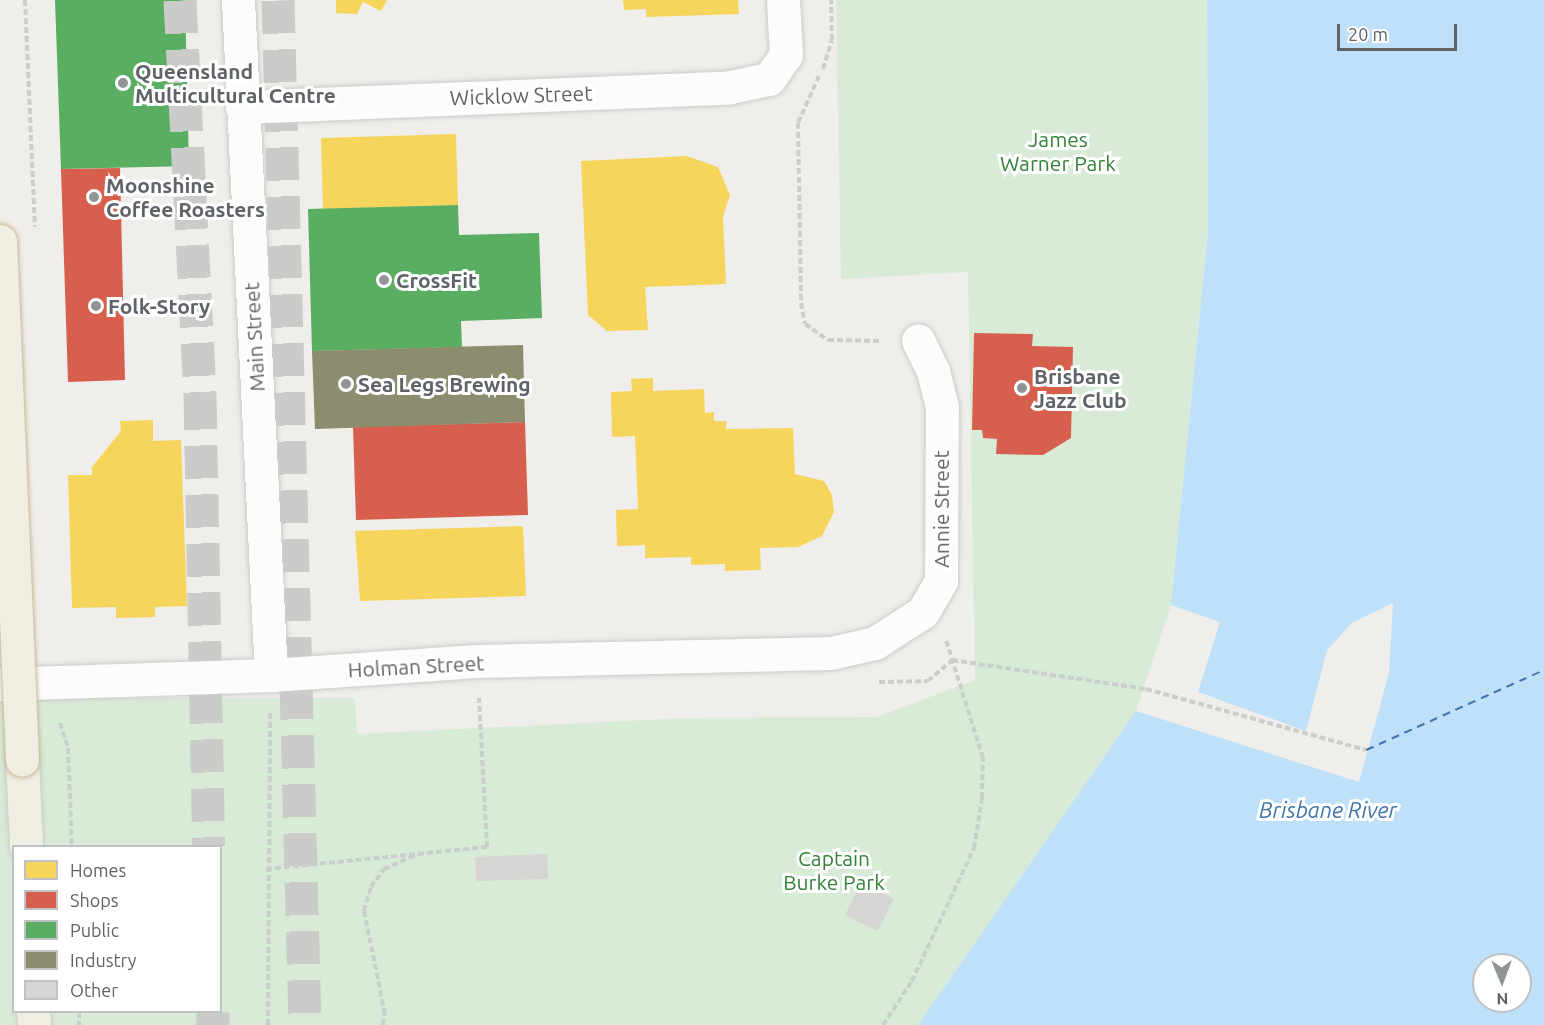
<!DOCTYPE html>
<html>
<head>
<meta charset="utf-8">
<style>
	body { margin:0 }
	#map { position:relative; width:1544px; height:1025px; overflow:hidden; background:#efeeea; font-family:Ubuntu,sans-serif }
	div>[style] { position:absolute }
	.green>* { inset:0; background:#d8ebd6 }
	.water>* { inset:0; background:#bfe0f9 }
	.pier>* { inset:0; background:#efeeea }
	.homes>* { inset:0; background:#f6d55c }
	.shops>* { inset:0; background:#d6604d }
	.public>* { inset:0; background:#5aae61 }
	.industry>* { inset:0; background:#8c8c6e }
	.ferry>* { height:1.5px; margin-top:-0.75px; transform-origin:0; background:repeating-linear-gradient(90deg,#4174aa 0 8px,transparent 0 14px) }
	.building>* { inset:0; background:#d6d5d3 }
	.highway-tunnel>* { height:33px; margin-top:-16.5px; transform-origin:0; background:repeating-linear-gradient(90deg,#cbcbca 0 33px,transparent 0 49px) }
	.path>* { height:4px; margin-top:-2px; transform-origin:0; background:repeating-linear-gradient(90deg,#cacfcc 0 6px,transparent 0 9px) }
	.roads { filter:drop-shadow(0 0 2px #cbcccc) drop-shadow(0 0 2px #cbcccc) }
	.street>* { height:33px; margin:-16.5px; padding:0 16.5px; transform-origin:16.5px; border-radius:16.5px; background:#fdfcfc }
	.secondary>* { height:33px; margin:-16.5px; padding:0 16.5px; transform-origin:16.5px; border-radius:16.5px; background:#fdfcfc }
	.highway>* { height:33px; margin:-16.5px; padding:0 16.5px; transform-origin:16.5px; border-radius:16.5px; background:#f0ede3 }
	.path-bridge>* { height:4px; margin-top:-2px; transform-origin:0; background:repeating-linear-gradient(90deg,#cacfcc 0 6px,transparent 0 9px) }
	.bridges { filter:drop-shadow(0 0 2px #c8b996) drop-shadow(0 0 2px #c8b996) }
	.highway-bridge>* { height:33px; margin:-16.5px; padding:0 16.5px; transform-origin:16.5px; border-radius:16.5px; background:#f0ede3 }
	.dots>* { width:16px; height:16px; translate:-50% -50%; box-sizing:border-box; border:3px solid #fff; border-radius:50% }
	span { translate:-50% -50%; white-space:nowrap; text-align:center; line-height:1.15; -webkit-text-stroke:6px #fff; paint-order:stroke }
	.poi-label { font-size:21px; color:#5f6368; font-weight:700 }
	.left { translate:0 -50%; text-align:left }
	.street-label { font-size:21px; color:#5f6368 }
	.park-label { font-size:21px; color:#348238 }
	.water-label { font-size:22px; color:#4174aa; font-style:italic }
	.legend { position:absolute; left:12px; top:845px; width:210px; height:168px; box-sizing:border-box; background:#fff; border:2px solid #bfc1c3; margin:0; padding:8px 10px; list-style:none; font-size:18px; color:#5f6368 }
	.legend li { display:flex; align-items:center; gap:12px; height:30px }
	.legend b { width:30px; border:2px solid #bfc1c3 }
	.north { position:absolute; left:1472px; top:953px; width:60px; height:60px; box-sizing:border-box; background:#fff; border:2px solid #bfc1c3; border-radius:50%; rotate:179deg; font-size:16px; font-weight:700; line-height:24px; text-align:center; color:#5f6368 }
	.north::after { content:''; display:block; margin:auto; width:21px; height:27px; background:#919496; clip-path:polygon(50% 0,100% 100%,50% 72%,0 100%) }
	.scale { position:absolute; left:1337px; top:24px; width:120px; height:27px; box-sizing:border-box; border:3px solid #5f6368; border-top:0; padding-left:8px; font-size:18px; line-height:21px; white-space:nowrap; color:#5f6368; -webkit-text-stroke:4px #fff; paint-order:stroke }
</style>
</head>
<body>
<div id="map">
	<div class="green">
		<i style="clip-path:polygon(evenodd,836px 0,1207px 0,1208px 231px,1171px 605px,1136px 711px,918px 1025px,0 1025px,0 698px,355px 698px,357px 734px,687px 718px,877px 717px,975px 680px,968px 272px,841px 279px,836px 0,974px 333px,1032px 334px,1032px 346px,1072px 347px,1070px 438px,1042px 455px,997px 454px,997px 439px,983px 438px,974px 333px,836px 0,14px 846px,220px 846px,220px 1012px,14px 1012px,14px 846px)"></i>
	</div>
	<div class="water">
		<i style="clip-path:polygon(evenodd,1207px 0,1544px 0,1544px 1025px,918px 1025px,1136px 711px,1171px 605px,1208px 231px,1207px 0,1484px 965px,1520px 965px,1520px 1001px,1484px 1001px,1484px 965px)"></i>
	</div>
	<div class="pier">
		<i style="clip-path:polygon(1393px 603px,1389px 673px,1359px 782px,1136px 711px,1171px 605px,1220px 622px,1198px 692px,1306px 731px,1327px 650px,1352px 623px)"></i>
	</div>
	<div class="homes">
		<i style="clip-path:polygon(336px 0,387px 0,381px 11px,363px 2px,357px 14px,336px 13px)"></i>
		<i style="clip-path:polygon(623px 0,738px 0,739px 14px,646px 17px,646px 9px,624px 10px)"></i>
		<i style="clip-path:polygon(456px 134px,458px 205px,323px 209px,321px 138px)"></i>
		<i style="clip-path:polygon(687px 156px,718px 167px,730px 195px,723px 217px,726px 284px,645px 287px,648px 330px,607px 331px,588px 315px,581px 161px)"></i>
		<i style="clip-path:polygon(653px 378px,653px 391px,704px 389px,705px 413px,714px 412px,714px 421px,726px 421px,726px 429px,793px 428px,795px 474px,824px 481px,832px 495px,834px 512px,822px 536px,798px 547px,760px 548px,761px 570px,725px 571px,725px 564px,691px 565px,691px 557px,645px 558px,645px 545px,617px 546px,616px 510px,638px 509px,635px 436px,612px 437px,611px 392px,632px 391px,631px 379px)"></i>
		<i style="clip-path:polygon(153px 420px,153px 441px,181px 440px,187px 606px,155px 607px,155px 617px,116px 618px,116px 607px,72px 608px,68px 475px,92px 475px,92px 467px,121px 431px,120px 421px)"></i>
		<i style="clip-path:polygon(523px 526px,526px 596px,360px 601px,355px 531px)"></i>
	</div>
	<div class="shops">
		<i style="clip-path:polygon(120px 168px,125px 380px,68px 382px,61px 169px)"></i>
		<i style="clip-path:polygon(974px 333px,1033px 334px,1032px 346px,1073px 347px,1071px 438px,1043px 455px,996px 454px,997px 439px,983px 438px,982px 430px,972px 430px)"></i>
		<i style="clip-path:polygon(525px 422px,528px 515px,356px 520px,353px 427px)"></i>
	</div>
	<div class="public">
		<i style="clip-path:polygon(55px 0,185px 0,189px 166px,61px 169px)"></i>
		<i style="clip-path:polygon(458px 205px,459px 235px,539px 233px,542px 318px,461px 321px,462px 347px,312px 351px,308px 209px)"></i>
	</div>
	<div class="industry">
		<i style="clip-path:polygon(523px 345px,525px 422px,315px 429px,312px 351px)"></i>
	</div>
	<div class="ferry">
		<i style="left:1366px;top:750px;width:195px;rotate:-24.2deg"></i>
	</div>
	<div class="building">
		<i style="clip-path:polygon(539px 854px,547px 854px,548px 879px,476px 881px,475px 857px)"></i>
		<i style="clip-path:polygon(861px 883px,894px 899px,878px 931px,845px 915px)"></i>
	</div>
	<div class="highway-tunnel">
		<i style="left:180px;top:0;width:397px;rotate:87.1deg"></i>
		<i style="left:200px;top:396px;width:450px;rotate:88.9deg"></i>
		<i style="left:278px;top:0;width:1025px;rotate:88.49deg"></i>
		<i style="left:213px;top:1012px;width:13px;rotate:90deg"></i>
	</div>
	<div class="path">
		<i style="left:823px;top:69px;width:30px;rotate:-73deg"></i>
		<i style="left:832px;top:40px;width:40px;rotate:-91.4deg"></i>
		<i style="left:819px;top:76px;width:51px;rotate:114.1deg"></i>
		<i style="left:798px;top:123px;width:180px;rotate:89deg"></i>
		<i style="left:801px;top:303px;width:21px;rotate:79deg"></i>
		<i style="left:805px;top:324px;width:28px;rotate:35deg"></i>
		<i style="left:828px;top:340px;width:54px;rotate:1.1deg"></i>
		<i style="left:879px;top:682px;width:49px;rotate:-1.2deg"></i>
		<i style="left:928px;top:681px;width:32px;rotate:-41deg"></i>
		<i style="left:952px;top:660px;width:196px;rotate:8.5deg"></i>
		<i style="left:1146px;top:689px;width:228px;rotate:15.5deg"></i>
		<i style="left:266px;top:869px;width:222px;rotate:-5.7deg"></i>
		<i style="left:487px;top:847px;width:149px;rotate:-93.1deg"></i>
		<i style="left:79px;top:1012px;width:13px;rotate:90deg"></i>
		<i style="left:268px;top:1025px;width:314px;rotate:-89.6deg"></i>
		<i style="left:383px;top:1025px;width:11px;rotate:-80deg"></i>
		<i style="left:385px;top:1014px;width:105px;rotate:-101.5deg"></i>
		<i style="left:364px;top:911px;width:25px;rotate:-74deg"></i>
		<i style="left:371px;top:887px;width:22px;rotate:-54deg"></i>
		<i style="left:384px;top:869px;width:35px;rotate:-24deg"></i>
		<i style="left:883px;top:1025px;width:53px;rotate:-56.6deg"></i>
		<i style="left:912px;top:981px;width:147px;rotate:-65deg"></i>
		<i style="left:974px;top:848px;width:51px;rotate:-80.9deg"></i>
		<i style="left:982px;top:798px;width:40px;rotate:-88.6deg"></i>
		<i style="left:983px;top:758px;width:124px;rotate:-107.4deg"></i>
	</div>
	<div class="roads">
		<div class="street">
			<i style="left:242px;top:107px;width:488px;rotate:-2.3deg"></i>
			<i style="left:730px;top:87px;width:40px;rotate:-12deg"></i>
			<i style="left:769px;top:79px;width:29px;rotate:-55deg"></i>
			<i style="left:786px;top:55px;width:55px;rotate:-93.1deg"></i>
			<i style="left:0;top:684px;width:271px;rotate:-1.9deg"></i>
			<i style="left:271px;top:675px;width:206px;rotate:-3.9deg"></i>
			<i style="left:477px;top:661px;width:354px;rotate:-1.3deg"></i>
			<i style="left:831px;top:653px;width:45px;rotate:-12.8deg"></i>
			<i style="left:875px;top:643px;width:57px;rotate:-32.9deg"></i>
			<i style="left:923px;top:612px;width:36px;rotate:-60deg"></i>
			<i style="left:941px;top:581px;width:174px;rotate:-89.7deg"></i>
			<i style="left:942px;top:407px;width:37px;rotate:-104deg"></i>
			<i style="left:933px;top:371px;width:34px;rotate:-116deg"></i>
		</div>
		<div class="secondary">
			<i style="left:238px;top:0;width:676px;rotate:87.2deg"></i>
		</div>
		<div class="highway">
			<i style="left:22px;top:760px;width:86px;rotate:87.3deg"></i>
			<i style="left:33px;top:1012px;width:13px;rotate:86deg"></i>
		</div>
	</div>
	<div class="path-bridge">
		<i style="left:25px;top:0;width:227px;rotate:87.5deg"></i>
		<i style="left:60px;top:723px;width:26px;rotate:72deg"></i>
		<i style="left:68px;top:748px;width:98px;rotate:87.7deg"></i>
	</div>
	<div class="bridges">
		<div class="highway-bridge">
			<i style="left:0;top:241px;width:519px;rotate:87.57deg"></i>
		</div>
	</div>
	<div class="dots">
		<i style="left:123px;top:83px;background:#919496"></i>
		<i style="left:94px;top:197px;background:#919496"></i>
		<i style="left:384px;top:280px;background:#919496"></i>
		<i style="left:96px;top:306px;background:#919496"></i>
		<i style="left:346px;top:384px;background:#919496"></i>
		<i style="left:1022px;top:388px;background:#919496"></i>
	</div>
	<div class="poi-label">
		<span class="left" style="left:135px;top:83px">Queensland<br>Multicultural Centre</span>
		<span class="left" style="left:106px;top:197px">Moonshine<br>Coffee Roasters</span>
		<span class="left" style="left:396px;top:280px">CrossFit</span>
		<span class="left" style="left:108px;top:306px">Folk-Story</span>
		<span class="left" style="left:1034px;top:388px">Brisbane<br>Jazz Club</span>
		<span class="left" style="left:358px;top:384px">Sea Legs Brewing</span>
	</div>
	<div class="street-label">
		<span style="left:521px;top:95px;rotate:-2deg">Wicklow Street</span>
		<span style="left:254px;top:337px;rotate:-93deg">Main Street</span>
		<span style="left:941px;top:509px;rotate:-90deg">Annie Street</span>
		<span style="left:416px;top:666px;rotate:-3deg">Holman Street</span>
	</div>
	<div class="park-label">
		<span style="left:1058px;top:151px">James<br>Warner Park</span>
		<span style="left:834px;top:870px">Captain<br>Burke Park</span>
	</div>
	<div class="water-label">
		<span style="left:1328px;top:810px">Brisbane River</span>
	</div>
	<ul class="legend">
	<li><b style="height:16px;background:#f6d55c"></b>Homes</li>
	<li><b style="height:16px;background:#d6604d"></b>Shops</li>
	<li><b style="height:16px;background:#5aae61"></b>Public</li>
	<li><b style="height:16px;background:#8c8c6e"></b>Industry</li>
	<li><b style="height:16px;background:#d6d5d3"></b>Other</li>
	</ul>
	<div class="north">N</div>
	<div class="scale">20 m</div>
</div>
</body>
</html>
